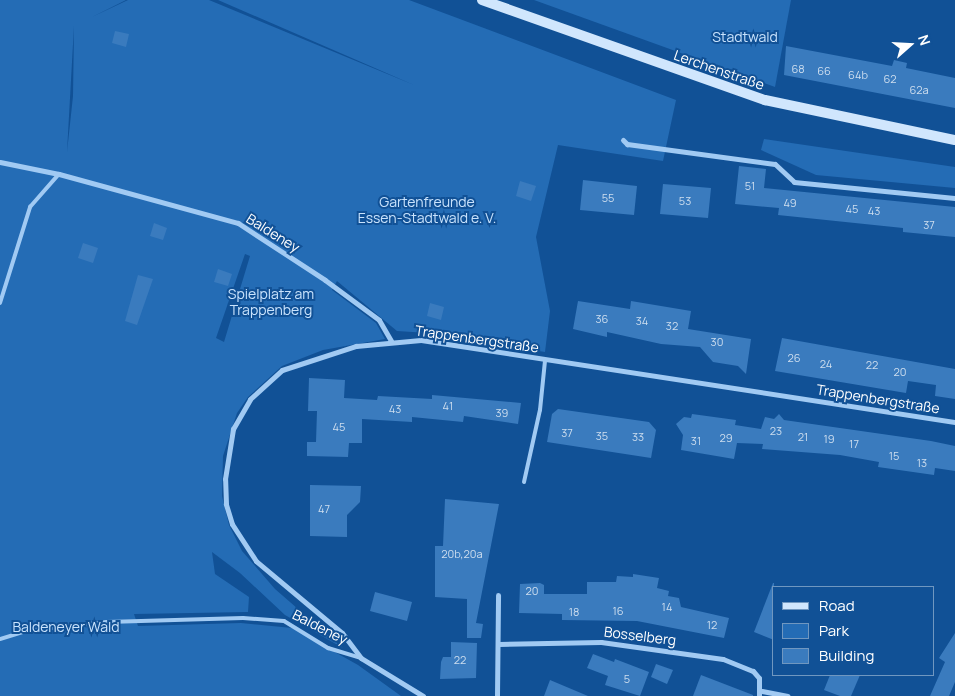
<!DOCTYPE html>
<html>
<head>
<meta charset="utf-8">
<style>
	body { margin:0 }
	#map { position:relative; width:955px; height:696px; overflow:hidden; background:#115196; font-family:Manrope,sans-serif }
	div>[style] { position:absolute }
	.green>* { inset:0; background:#246cb5 }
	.building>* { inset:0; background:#3a7bbe }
	.lane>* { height:4px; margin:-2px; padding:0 2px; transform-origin:2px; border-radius:2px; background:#a1caf3 }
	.street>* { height:5px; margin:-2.5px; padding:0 2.5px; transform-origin:2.5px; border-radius:2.5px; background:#a1caf3 }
	.secondary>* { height:10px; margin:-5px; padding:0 5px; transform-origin:5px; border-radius:5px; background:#d0e6fd }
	span { translate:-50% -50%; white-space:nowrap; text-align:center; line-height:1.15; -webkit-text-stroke:4px #115196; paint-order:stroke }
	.number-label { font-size:11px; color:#cedeef }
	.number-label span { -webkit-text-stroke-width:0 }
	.park-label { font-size:14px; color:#c9e3fd }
	.street-label { font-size:14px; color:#fff }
	.legend { position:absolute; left:772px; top:586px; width:162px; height:90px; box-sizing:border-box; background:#115196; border:1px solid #7097c0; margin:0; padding:6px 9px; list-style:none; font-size:15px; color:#fff }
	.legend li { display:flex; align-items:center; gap:10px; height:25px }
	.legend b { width:25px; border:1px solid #7097c0 }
	.north { position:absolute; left:885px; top:20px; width:50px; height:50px; -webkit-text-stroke:4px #115196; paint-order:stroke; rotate:71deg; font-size:14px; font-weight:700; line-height:20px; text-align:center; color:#fff }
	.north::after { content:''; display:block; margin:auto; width:18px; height:22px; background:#fff; clip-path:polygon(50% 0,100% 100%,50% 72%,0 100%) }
</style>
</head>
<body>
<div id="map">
	<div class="green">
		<i style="clip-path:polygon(evenodd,0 0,126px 0,92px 17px,128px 0,209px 0,414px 85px,218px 0,409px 0,676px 100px,663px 161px,558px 145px,536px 237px,550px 311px,545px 352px,428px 333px,397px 331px,337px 281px,332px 290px,376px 323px,385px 339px,323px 350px,282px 366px,248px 397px,237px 413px,223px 456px,222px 496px,229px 525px,242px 551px,275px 589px,343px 648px,285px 615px,240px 573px,212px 552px,215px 574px,249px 597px,248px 612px,134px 614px,138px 626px,241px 623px,292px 628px,358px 665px,401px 696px,0 696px,0 0,74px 26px,73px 96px,67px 152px,74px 26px,0 0,245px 254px,250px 256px,224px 342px,216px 338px,245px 254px)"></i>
		<i style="clip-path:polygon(534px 0,791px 0,775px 87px)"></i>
		<i style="clip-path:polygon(764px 139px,955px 167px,955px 188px,816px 175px,761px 150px)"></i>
	</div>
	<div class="building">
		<i style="clip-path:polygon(115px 31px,129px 34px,126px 47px,112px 43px)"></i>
		<i style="clip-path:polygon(786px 46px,892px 66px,894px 60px,907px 63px,906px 68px,955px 78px,955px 108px,784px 75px)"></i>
		<i style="clip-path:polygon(739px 166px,766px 169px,764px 188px,955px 207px,955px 237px,903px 232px,903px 228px,778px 215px,779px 208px,735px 204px)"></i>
		<i style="clip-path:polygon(583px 180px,637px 186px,634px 215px,580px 210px)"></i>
		<i style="clip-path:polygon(520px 181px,536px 186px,531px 201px,516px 196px)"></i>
		<i style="clip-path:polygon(663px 184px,711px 188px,708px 218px,660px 214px)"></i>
		<i style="clip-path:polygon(154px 223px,167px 228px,163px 240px,150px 236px)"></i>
		<i style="clip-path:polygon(83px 243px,98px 248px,93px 263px,78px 258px)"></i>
		<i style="clip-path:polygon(218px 269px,232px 274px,228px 286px,214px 282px)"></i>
		<i style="clip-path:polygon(138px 275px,153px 279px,137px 325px,125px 321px)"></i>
		<i style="clip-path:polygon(578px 301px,630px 309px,631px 301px,691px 311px,688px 329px,751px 339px,746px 374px,738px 366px,713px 362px,700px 347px,661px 344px,607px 332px,607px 337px,573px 329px)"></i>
		<i style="clip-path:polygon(430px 303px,444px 307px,441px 320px,427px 316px)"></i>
		<i style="clip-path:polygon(782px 338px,955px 369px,955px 399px,935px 396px,936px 385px,908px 381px,906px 393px,775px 371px)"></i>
		<i style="clip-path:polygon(309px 378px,345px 380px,344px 398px,377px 400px,378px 396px,432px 399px,432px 395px,521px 403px,518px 424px,464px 416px,463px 422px,412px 417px,412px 422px,362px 419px,362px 443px,349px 443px,348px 457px,307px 456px,307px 442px,316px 442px,317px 411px,308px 411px)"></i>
		<i style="clip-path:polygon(558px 409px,649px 422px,656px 430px,651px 458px,547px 442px,552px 414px)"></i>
		<i style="clip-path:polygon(692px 414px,736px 420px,735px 425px,761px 429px,765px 417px,774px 419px,779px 414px,784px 420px,931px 441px,955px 446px,955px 471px,935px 468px,934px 475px,878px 467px,879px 462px,840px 455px,762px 449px,763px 444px,737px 443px,734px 459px,681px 450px,683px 435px,676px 424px,684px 417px,691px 418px)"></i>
		<i style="clip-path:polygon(310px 485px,361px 486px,360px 502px,347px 515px,347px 537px,310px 536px)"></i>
		<i style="clip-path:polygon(445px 499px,499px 504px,476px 623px,483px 624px,481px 638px,467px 638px,467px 599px,435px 597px,435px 546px,443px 546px)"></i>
		<i style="clip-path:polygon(633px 574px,659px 578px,657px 588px,669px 591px,668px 596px,679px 598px,681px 607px,729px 618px,724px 638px,637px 621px,562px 620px,562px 614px,519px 613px,520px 584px,540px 583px,544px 585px,544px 594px,587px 594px,587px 582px,616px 582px,617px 576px,633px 577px)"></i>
		<i style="clip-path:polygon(773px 583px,774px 583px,774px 640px,754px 632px)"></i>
		<i style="clip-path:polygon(375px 592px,412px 602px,407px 621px,370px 611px)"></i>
		<i style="clip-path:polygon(955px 633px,955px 682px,949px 696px,930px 696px,945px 662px,939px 658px)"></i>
		<i style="clip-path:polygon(451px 642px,477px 643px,476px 678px,440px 679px,441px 662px,443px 657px,451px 657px)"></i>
		<i style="clip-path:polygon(593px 654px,614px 662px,615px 659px,649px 672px,640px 696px,605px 685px,608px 676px,587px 668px)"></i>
		<i style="clip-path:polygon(656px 664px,673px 670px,667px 684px,651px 677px)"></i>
		<i style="clip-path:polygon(701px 675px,753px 695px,753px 696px,693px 696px)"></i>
		<i style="clip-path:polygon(830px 675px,860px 675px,851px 696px,840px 696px,824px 690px)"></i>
		<i style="clip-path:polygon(550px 680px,588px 696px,544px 696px)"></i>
	</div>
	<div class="lane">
		<i style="left:0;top:303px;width:101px;rotate:-72.6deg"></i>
		<i style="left:30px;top:207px;width:44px;rotate:-48.7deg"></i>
		<i style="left:524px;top:482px;width:74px;rotate:-77.5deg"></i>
		<i style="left:540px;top:410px;width:49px;rotate:-84.2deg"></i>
		<i style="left:0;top:639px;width:27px;rotate:-17deg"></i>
		<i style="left:26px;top:631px;width:81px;rotate:-6.3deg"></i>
		<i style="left:107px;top:622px;width:136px;rotate:-1.7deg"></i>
		<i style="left:243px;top:618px;width:41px;rotate:4.2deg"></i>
		<i style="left:284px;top:621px;width:52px;rotate:31.5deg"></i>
		<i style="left:328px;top:648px;width:34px;rotate:17deg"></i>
	</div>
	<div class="street">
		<i style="left:623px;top:140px;width:6px;rotate:45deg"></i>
		<i style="left:627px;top:144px;width:149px;rotate:7.7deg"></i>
		<i style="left:775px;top:164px;width:26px;rotate:43deg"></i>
		<i style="left:794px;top:182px;width:162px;rotate:5.7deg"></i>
		<i style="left:0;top:162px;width:60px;rotate:11.5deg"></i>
		<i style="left:59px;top:174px;width:186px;rotate:15.3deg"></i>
		<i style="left:238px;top:223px;width:104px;rotate:33.2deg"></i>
		<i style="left:325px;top:280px;width:67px;rotate:36.5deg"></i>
		<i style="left:379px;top:320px;width:24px;rotate:60deg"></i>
		<i style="left:499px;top:644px;width:102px;rotate:-1.1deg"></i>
		<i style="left:601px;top:642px;width:123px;rotate:7.9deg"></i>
		<i style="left:723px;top:659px;width:32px;rotate:22deg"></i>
		<i style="left:753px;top:671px;width:9px;rotate:49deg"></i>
		<i style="left:759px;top:678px;width:18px;rotate:90deg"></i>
		<i style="left:762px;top:691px;width:26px;rotate:11deg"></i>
		<i style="left:423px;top:696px;width:73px;rotate:-148.5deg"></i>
		<i style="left:361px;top:658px;width:31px;rotate:-127deg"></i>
		<i style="left:342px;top:633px;width:112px;rotate:-140.1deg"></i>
		<i style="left:256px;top:561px;width:44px;rotate:-123deg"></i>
		<i style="left:232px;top:524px;width:21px;rotate:-107deg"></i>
		<i style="left:226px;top:504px;width:25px;rotate:-92deg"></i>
		<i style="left:225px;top:479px;width:51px;rotate:-80.9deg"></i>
		<i style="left:233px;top:429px;width:34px;rotate:-60deg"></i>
		<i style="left:250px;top:399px;width:43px;rotate:-42.2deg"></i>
		<i style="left:282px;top:370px;width:78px;rotate:-18deg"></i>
		<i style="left:356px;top:346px;width:65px;rotate:-5.3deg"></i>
		<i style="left:421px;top:340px;width:540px;rotate:8.73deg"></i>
		<i style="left:497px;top:696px;width:101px;rotate:-89.4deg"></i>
	</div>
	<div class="secondary">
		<i style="left:482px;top:0;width:300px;rotate:19.5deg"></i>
		<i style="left:765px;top:100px;width:194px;rotate:11.9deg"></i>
	</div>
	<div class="number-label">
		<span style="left:798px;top:69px">68</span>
		<span style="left:824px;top:71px">66</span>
		<span style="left:858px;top:75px">64b</span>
		<span style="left:890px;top:79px">62</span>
		<span style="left:919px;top:90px">62a</span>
		<span style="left:750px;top:186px">51</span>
		<span style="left:608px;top:198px">55</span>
		<span style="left:685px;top:201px">53</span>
		<span style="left:790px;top:203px">49</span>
		<span style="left:852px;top:209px">45</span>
		<span style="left:874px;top:211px">43</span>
		<span style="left:929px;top:225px">37</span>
		<span style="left:602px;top:319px">36</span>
		<span style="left:642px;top:321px">34</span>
		<span style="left:672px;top:326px">32</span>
		<span style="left:717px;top:342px">30</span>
		<span style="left:794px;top:358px">26</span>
		<span style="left:826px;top:364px">24</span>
		<span style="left:872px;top:365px">22</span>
		<span style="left:900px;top:372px">20</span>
		<span style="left:448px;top:406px">41</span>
		<span style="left:395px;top:409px">43</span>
		<span style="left:502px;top:413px">39</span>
		<span style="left:339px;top:427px">45</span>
		<span style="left:776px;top:431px">23</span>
		<span style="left:567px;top:433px">37</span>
		<span style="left:602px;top:436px">35</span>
		<span style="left:638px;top:437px">33</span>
		<span style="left:803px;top:437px">21</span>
		<span style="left:726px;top:438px">29</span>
		<span style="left:829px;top:439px">19</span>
		<span style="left:696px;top:441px">31</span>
		<span style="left:854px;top:444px">17</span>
		<span style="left:894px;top:456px">15</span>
		<span style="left:922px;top:463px">13</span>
		<span style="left:324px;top:509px">47</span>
		<span style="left:462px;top:554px">20b,20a</span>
		<span style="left:532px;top:591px">20</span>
		<span style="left:667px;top:607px">14</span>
		<span style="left:618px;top:611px">16</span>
		<span style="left:574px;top:612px">18</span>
		<span style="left:712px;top:625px">12</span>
		<span style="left:460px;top:660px">22</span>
		<span style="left:627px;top:679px">5</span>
	</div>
	<div class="park-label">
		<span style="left:745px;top:37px">Stadtwald</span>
		<span style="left:427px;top:210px">Gartenfreunde<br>Essen-Stadtwald e. V.</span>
		<span style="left:271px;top:302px">Spielplatz am<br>Trappenberg</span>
		<span style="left:66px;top:627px">Baldeneyer Wald</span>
	</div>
	<div class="street-label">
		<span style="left:719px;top:70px;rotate:19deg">Lerchenstraße</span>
		<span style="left:273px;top:233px;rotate:32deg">Baldeney</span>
		<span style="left:477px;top:339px;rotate:8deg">Trappenbergstraße</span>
		<span style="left:878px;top:399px;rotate:9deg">Trappenbergstraße</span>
		<span style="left:320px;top:627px;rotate:27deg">Baldeney</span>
		<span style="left:640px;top:636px;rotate:7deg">Bosselberg</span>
	</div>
	<ul class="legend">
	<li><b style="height:6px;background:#d0e6fd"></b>Road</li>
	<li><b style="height:14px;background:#246cb5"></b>Park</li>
	<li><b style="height:14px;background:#3a7bbe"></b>Building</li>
	</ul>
	<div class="north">N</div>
</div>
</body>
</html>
